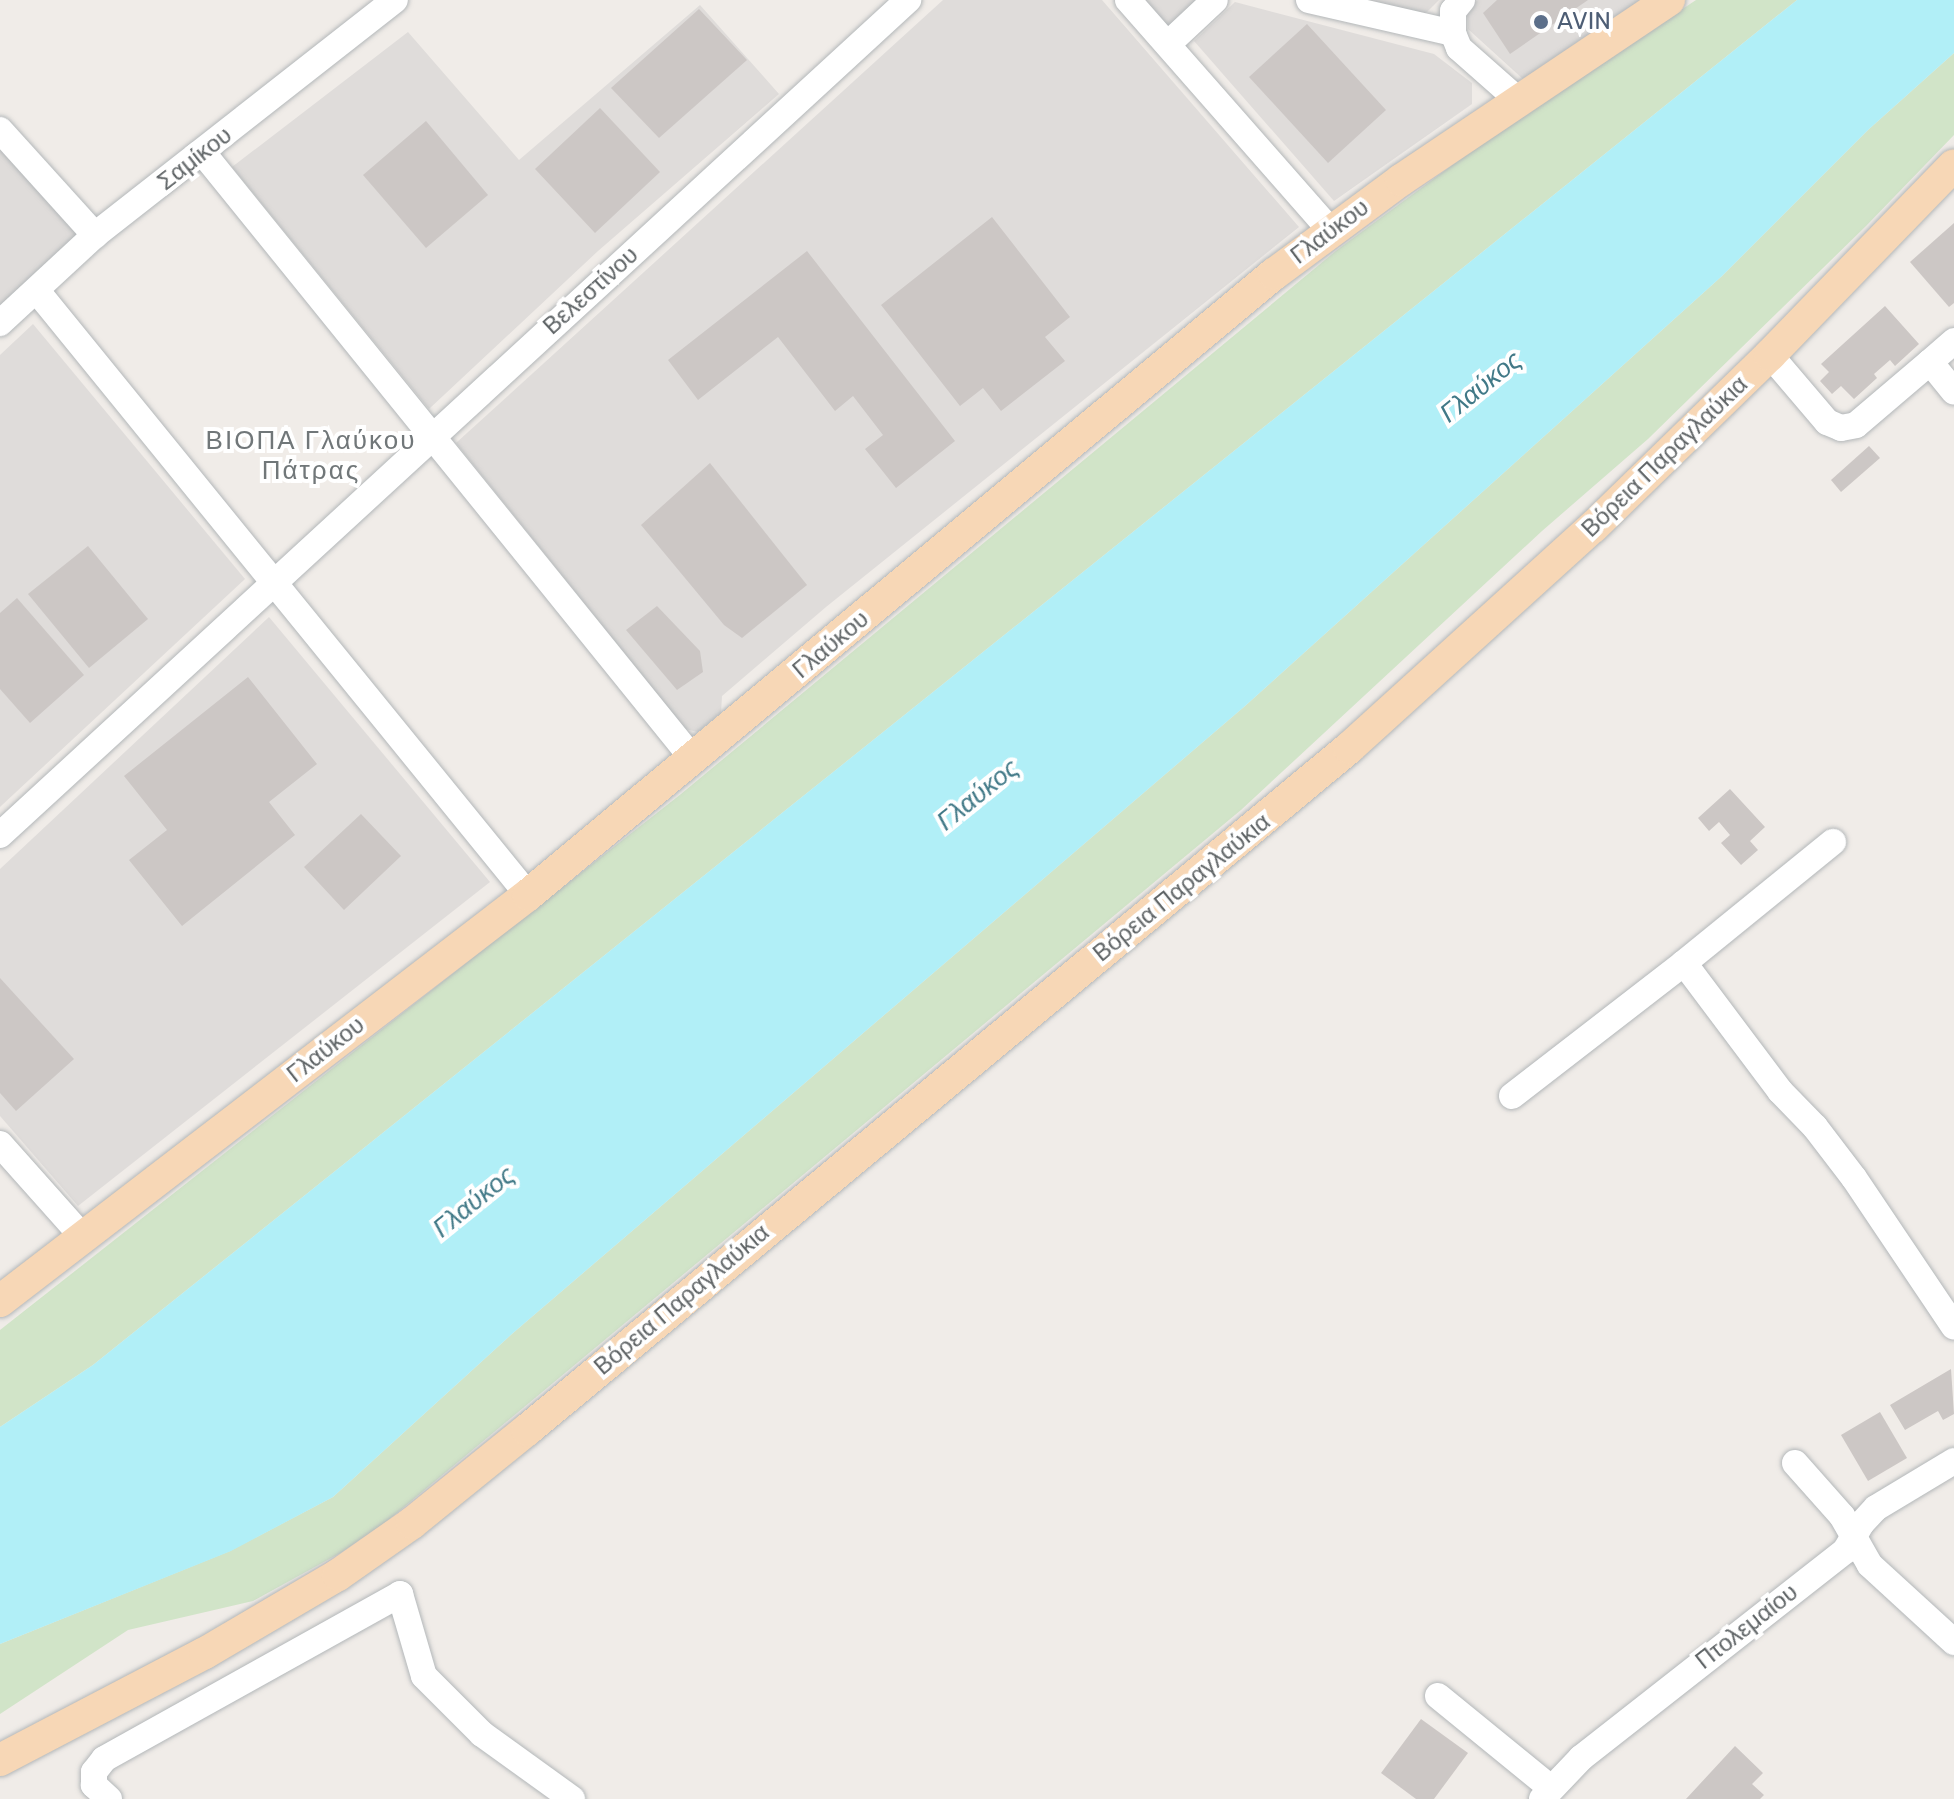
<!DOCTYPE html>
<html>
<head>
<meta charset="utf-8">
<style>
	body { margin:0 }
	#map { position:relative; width:1954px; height:1799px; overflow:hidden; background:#f0ece8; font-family:Rubik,sans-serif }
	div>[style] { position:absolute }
	.industrial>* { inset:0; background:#dfdcda }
	.green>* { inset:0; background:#d1e4c8 }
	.water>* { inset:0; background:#b1eff7 }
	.building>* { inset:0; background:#ccc7c5 }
	.roads { filter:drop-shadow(0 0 2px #b3b7b9) drop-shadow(0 0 2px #b3b7b9) }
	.minor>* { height:26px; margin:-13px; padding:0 13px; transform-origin:13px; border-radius:13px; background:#fff }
	.major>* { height:32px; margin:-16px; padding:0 16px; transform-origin:16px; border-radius:16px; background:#f7d7b6 }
	.dots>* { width:22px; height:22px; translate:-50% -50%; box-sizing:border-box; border:4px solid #fff; border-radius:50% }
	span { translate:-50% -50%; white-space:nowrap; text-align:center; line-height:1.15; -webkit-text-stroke:8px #fff; paint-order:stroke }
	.service-label { font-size:24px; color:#4e5e75 }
	.left { translate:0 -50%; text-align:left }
	.street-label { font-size:24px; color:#606567 }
	.water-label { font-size:26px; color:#417987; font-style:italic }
	.neighbourhood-label { font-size:26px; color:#717779; letter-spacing:2px }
</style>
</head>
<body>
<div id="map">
	<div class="industrial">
		<i style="clip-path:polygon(943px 0,1102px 0,1299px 227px,826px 607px,722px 696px,721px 713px,698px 732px,685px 729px,456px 443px)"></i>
		<i style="clip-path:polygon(1128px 0,1215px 0,1168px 44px)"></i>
		<i style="clip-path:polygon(1352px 0,1439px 0,1422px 17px)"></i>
		<i style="clip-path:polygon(1478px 0,1650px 0,1524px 80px,1468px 29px,1467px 10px)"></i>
		<i style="clip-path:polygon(1235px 2px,1434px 54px,1472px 83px,1472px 104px,1334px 201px,1194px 41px)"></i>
		<i style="clip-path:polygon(700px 5px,779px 94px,598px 251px,429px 409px,232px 167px,408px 32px,519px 160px)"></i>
		<i style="clip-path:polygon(0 145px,80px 232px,0 306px)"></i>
		<i style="clip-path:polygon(33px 324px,245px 579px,0 807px,0 355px)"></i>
		<i style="clip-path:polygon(269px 617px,490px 882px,78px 1206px,0 1116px,0 869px)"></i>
	</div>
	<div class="green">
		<i style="clip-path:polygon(1696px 0,1797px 0,93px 1365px,0 1427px,0 1330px,681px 794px,1337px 250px,1492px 136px)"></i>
		<i style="clip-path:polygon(1954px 53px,1954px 135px,1866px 226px,1648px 439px,1542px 531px,1241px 810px,386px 1522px,342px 1552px,253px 1601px,128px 1630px,0 1714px,0 1644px,230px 1551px,333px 1497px,513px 1333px,1245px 706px,1722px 276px,1868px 130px)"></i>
	</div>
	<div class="water">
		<i style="clip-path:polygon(1797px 0,1954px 0,1954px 53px,1868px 130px,1722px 276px,1245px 706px,513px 1333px,333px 1497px,231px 1551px,0 1644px,0 1427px,93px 1365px)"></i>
	</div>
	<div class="building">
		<i style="clip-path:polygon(1497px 0,1588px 0,1510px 54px,1483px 13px)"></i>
		<i style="clip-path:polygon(699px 9px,747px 60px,659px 138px,611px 88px)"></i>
		<i style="clip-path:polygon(1307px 24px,1386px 110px,1328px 163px,1249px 77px)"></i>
		<i style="clip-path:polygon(600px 108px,660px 172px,595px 233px,535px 169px)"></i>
		<i style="clip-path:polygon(426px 121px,488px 195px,426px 248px,363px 175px)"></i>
		<i style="clip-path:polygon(992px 217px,1070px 317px,1045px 337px,1065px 361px,1001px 411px,983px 388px,960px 406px,881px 305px)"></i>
		<i style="clip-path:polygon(1954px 223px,1954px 303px,1949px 307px,1910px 262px)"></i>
		<i style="clip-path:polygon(807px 251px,955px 441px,896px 488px,865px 449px,883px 435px,853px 396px,835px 411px,778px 337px,698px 400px,668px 360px)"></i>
		<i style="clip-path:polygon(1885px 306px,1919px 344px,1895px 366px,1890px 360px,1874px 374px,1877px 378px,1854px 399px,1841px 386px,1832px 394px,1820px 381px,1829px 372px,1821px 364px)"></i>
		<i style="clip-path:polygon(1869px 446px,1880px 458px,1841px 492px,1831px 480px)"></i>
		<i style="clip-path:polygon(710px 463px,807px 585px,742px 638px,724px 625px,641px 525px)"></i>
		<i style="clip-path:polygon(88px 546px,148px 619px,89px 668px,28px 594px)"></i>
		<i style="clip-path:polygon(17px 598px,84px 675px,30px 723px,0 689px,0 613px)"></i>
		<i style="clip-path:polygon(657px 606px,700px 651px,703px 672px,677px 690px,626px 630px)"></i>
		<i style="clip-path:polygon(248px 677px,317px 764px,269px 802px,295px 835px,182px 926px,129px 860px,167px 830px,124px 776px)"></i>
		<i style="clip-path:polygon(1730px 789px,1765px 827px,1750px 841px,1758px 850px,1741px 865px,1721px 843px,1730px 835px,1719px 822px,1709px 831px,1698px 818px)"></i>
		<i style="clip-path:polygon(361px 814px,401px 856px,344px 910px,304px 867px)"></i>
		<i style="clip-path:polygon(0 978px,74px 1059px,16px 1111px,0 1093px)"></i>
		<i style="clip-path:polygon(1951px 1369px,1954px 1414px,1943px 1420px,1938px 1411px,1905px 1430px,1890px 1405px)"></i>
		<i style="clip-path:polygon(1880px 1412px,1907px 1458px,1868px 1481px,1841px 1435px)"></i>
		<i style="clip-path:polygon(1421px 1719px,1468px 1753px,1434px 1799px,1416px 1799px,1381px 1773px)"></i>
		<i style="clip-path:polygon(1735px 1746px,1763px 1773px,1752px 1784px,1764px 1795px,1760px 1799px,1686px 1799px)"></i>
	</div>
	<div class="roads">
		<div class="minor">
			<i style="left:1128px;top:0;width:308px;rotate:48.7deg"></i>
			<i style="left:1309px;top:0;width:148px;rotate:12.9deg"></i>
			<i style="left:1462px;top:0;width:14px;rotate:129deg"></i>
			<i style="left:1453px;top:11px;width:22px;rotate:90deg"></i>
			<i style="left:1453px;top:33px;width:16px;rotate:68deg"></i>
			<i style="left:1459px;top:48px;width:79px;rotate:41.4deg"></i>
			<i style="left:1168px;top:44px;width:64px;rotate:-43.1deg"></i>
			<i style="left:0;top:130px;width:142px;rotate:47.9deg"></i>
			<i style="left:203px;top:153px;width:779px;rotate:51.04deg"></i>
			<i style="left:37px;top:291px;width:778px;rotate:50.89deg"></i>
			<i style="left:0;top:323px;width:129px;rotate:-42.8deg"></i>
			<i style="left:95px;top:235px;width:381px;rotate:-38.1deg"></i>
			<i style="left:1770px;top:355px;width:88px;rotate:49.6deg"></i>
			<i style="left:1827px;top:422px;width:15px;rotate:23deg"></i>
			<i style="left:1841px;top:428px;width:15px;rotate:-11deg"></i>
			<i style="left:1856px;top:425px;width:97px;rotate:-40.4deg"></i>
			<i style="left:1930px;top:362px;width:38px;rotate:51deg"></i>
			<i style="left:1930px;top:362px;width:32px;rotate:-41deg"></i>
			<i style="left:0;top:835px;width:1234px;rotate:-42.6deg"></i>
			<i style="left:1684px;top:963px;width:160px;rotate:53.1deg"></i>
			<i style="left:1780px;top:1091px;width:50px;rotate:45.8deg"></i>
			<i style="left:1815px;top:1127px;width:64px;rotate:52.6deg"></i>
			<i style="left:1854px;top:1178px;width:179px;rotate:56.1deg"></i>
			<i style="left:1512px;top:1096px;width:217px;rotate:-37.7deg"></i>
			<i style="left:1684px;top:963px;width:192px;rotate:-39.1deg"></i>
			<i style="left:0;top:1144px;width:125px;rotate:48.3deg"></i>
			<i style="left:1795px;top:1463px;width:71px;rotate:48.4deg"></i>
			<i style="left:1842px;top:1516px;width:56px;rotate:60.3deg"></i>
			<i style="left:1870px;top:1565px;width:114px;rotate:42.5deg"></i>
			<i style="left:1438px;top:1696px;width:146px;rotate:39.2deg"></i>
			<i style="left:109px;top:1799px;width:21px;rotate:-137deg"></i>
			<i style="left:94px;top:1785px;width:13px;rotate:-90deg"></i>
			<i style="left:94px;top:1772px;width:16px;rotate:-52deg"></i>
			<i style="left:104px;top:1759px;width:339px;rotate:-29.1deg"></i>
			<i style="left:400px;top:1594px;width:85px;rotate:73.7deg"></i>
			<i style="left:424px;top:1676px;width:82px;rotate:45deg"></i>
			<i style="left:482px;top:1734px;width:111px;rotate:35.8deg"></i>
			<i style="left:1542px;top:1799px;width:57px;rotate:-46.4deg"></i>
			<i style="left:1581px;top:1758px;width:335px;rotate:-38.1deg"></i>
			<i style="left:1845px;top:1551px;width:31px;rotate:-59deg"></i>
			<i style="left:1861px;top:1524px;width:22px;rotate:-47deg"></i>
			<i style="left:1876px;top:1508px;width:91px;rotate:-31.1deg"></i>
		</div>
		<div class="major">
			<i style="left:0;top:1301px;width:666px;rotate:-37.56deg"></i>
			<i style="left:528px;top:895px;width:971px;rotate:-39.78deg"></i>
			<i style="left:1274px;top:274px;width:158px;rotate:-36.5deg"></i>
			<i style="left:1401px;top:180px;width:323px;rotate:-33.9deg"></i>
			<i style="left:0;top:1760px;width:231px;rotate:-27.6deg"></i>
			<i style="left:205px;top:1653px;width:154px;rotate:-30.4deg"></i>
			<i style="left:338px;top:1575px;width:90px;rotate:-35.1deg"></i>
			<i style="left:412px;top:1523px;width:148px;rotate:-39deg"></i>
			<i style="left:527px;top:1430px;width:1068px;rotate:-39.68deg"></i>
			<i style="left:1349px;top:748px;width:329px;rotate:-42.2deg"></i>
			<i style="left:1593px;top:527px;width:247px;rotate:-44.2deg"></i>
			<i style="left:1770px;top:355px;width:264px;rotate:-45.9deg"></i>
		</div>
	</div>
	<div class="dots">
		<i style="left:1541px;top:22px;background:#5c6f8a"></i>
	</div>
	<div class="service-label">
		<span class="left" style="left:1557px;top:22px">AVIN</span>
	</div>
	<div class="street-label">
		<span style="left:195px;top:159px;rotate:-38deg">Σαμίκου</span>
		<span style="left:1330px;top:232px;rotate:-37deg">Γλαύκου</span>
		<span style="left:591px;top:291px;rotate:-42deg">Βελεστίνου</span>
		<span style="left:1665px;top:457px;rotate:-44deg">Βόρεια Παραγλαύκια</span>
		<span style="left:831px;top:645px;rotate:-40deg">Γλαύκου</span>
		<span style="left:1182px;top:888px;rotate:-39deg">Βόρεια Παραγλαύκια</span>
		<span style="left:326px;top:1050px;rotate:-38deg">Γλαύκου</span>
		<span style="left:682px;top:1300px;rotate:-40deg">Βόρεια Παραγλαύκια</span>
		<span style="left:1747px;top:1627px;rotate:-38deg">Πτολεμαίου</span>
	</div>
	<div class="water-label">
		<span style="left:1481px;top:387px;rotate:-39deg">Γλαύκος</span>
		<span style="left:978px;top:795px;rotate:-39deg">Γλαύκος</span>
		<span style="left:474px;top:1202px;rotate:-39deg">Γλαύκος</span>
	</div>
	<div class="neighbourhood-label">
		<span style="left:311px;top:456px">ΒΙΟΠΑ Γλαύκου<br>Πάτρας</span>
	</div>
</div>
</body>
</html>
